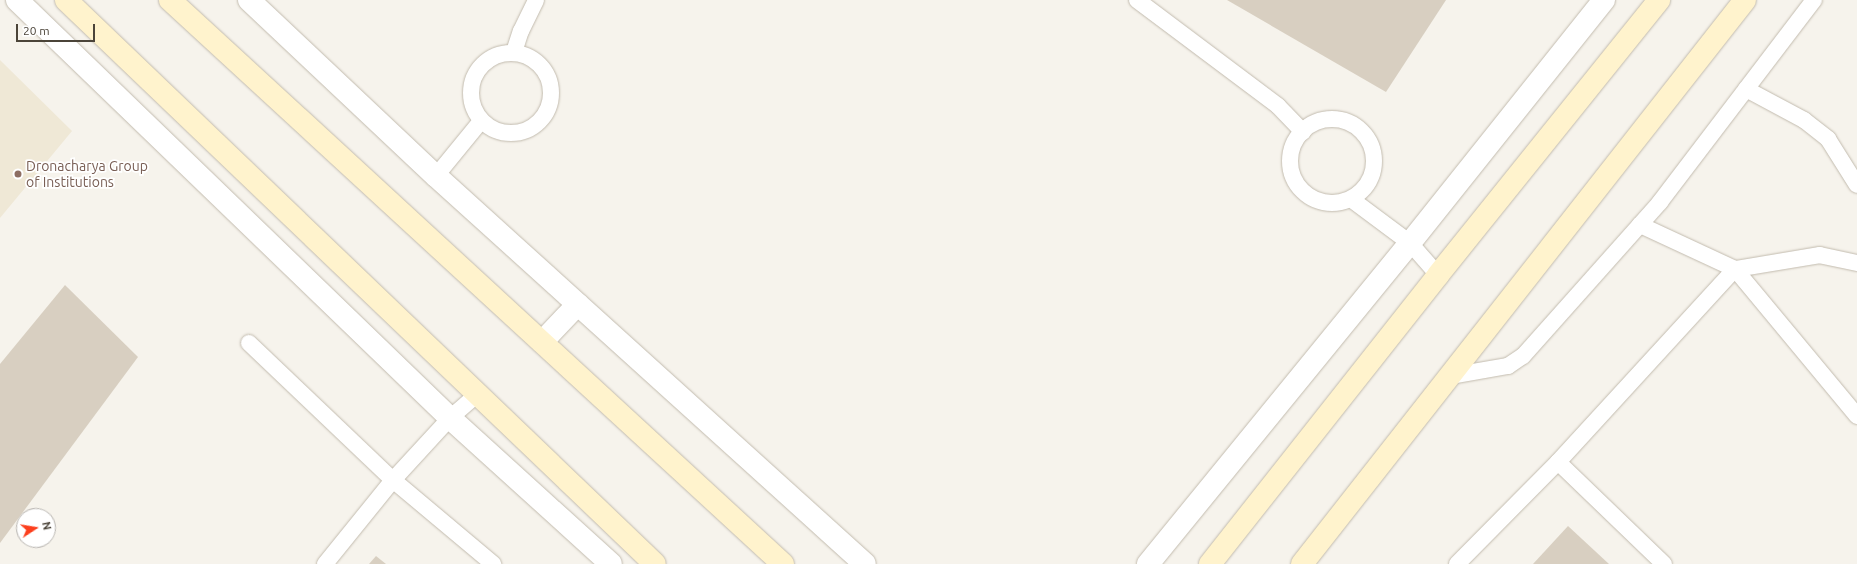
<!DOCTYPE html>
<html>
<head>
<meta charset="utf-8">
<style>
	body { margin:0 }
	#map { position:relative; width:1857px; height:564px; overflow:hidden; background:#f6f3ec; font-family:Ubuntu,sans-serif }
	div>[style] { position:absolute }
	.education>* { inset:0; background:#efe8d6 }
	.building>* { inset:0; background:#d8cfc1 }
	.roads { filter:drop-shadow(0 0 1px #c2bbae) drop-shadow(0 0 1px #c2bbae) }
	.lane>* { height:16px; margin:-8px; padding:0 8px; transform-origin:8px; border-radius:8px; background:#fff }
	.lane>.ring { margin:-8px; padding:0; box-sizing:content-box; background:none; border:16px solid #fff; border-radius:50% }
	.street>* { height:22px; margin:-11px; padding:0 11px; transform-origin:11px; border-radius:11px; background:#fff }
	.secondary>* { height:22px; margin:-11px; padding:0 11px; transform-origin:11px; border-radius:11px; background:#fff3cd }
	.dots>* { width:11px; height:11px; translate:-50% -50%; box-sizing:border-box; border:2px solid #fff; border-radius:50% }
	span { translate:-50% -50%; white-space:nowrap; text-align:center; line-height:1.15; -webkit-text-stroke:3.5px #fff; paint-order:stroke }
	.education-label { font-size:14px; color:#785e54 }
	.left { translate:0 -50%; text-align:left }
	.north { position:absolute; left:16px; top:508px; width:40px; height:40px; box-sizing:border-box; background:#fff; border:1px solid #b7b4b0; border-radius:50%; rotate:78deg; font-size:11px; font-weight:700; line-height:16px; text-align:center; color:#4b4439 }
	.north::after { content:''; display:block; margin:auto; width:14px; height:18px; background:#fc3f1d; clip-path:polygon(50% 0,100% 100%,50% 72%,0 100%) }
	.scale { position:absolute; left:16px; top:24px; width:79px; height:18px; box-sizing:border-box; border:2px solid #4b4439; border-top:0; padding-left:5px; font-size:12px; line-height:14px; white-space:nowrap; color:#4b4439; -webkit-text-stroke:3px #fff; paint-order:stroke }
</style>
</head>
<body>
<div id="map">
	<div class="education">
		<i style="clip-path:polygon(0 60px,72px 131px,0 218px)"></i>
	</div>
	<div class="building">
		<i style="clip-path:polygon(1227px 0,1446px 0,1386px 92px)"></i>
		<i style="clip-path:polygon(65px 285px,138px 357px,0 543px,0 364px)"></i>
		<i style="clip-path:polygon(1568px 526px,1609px 564px,1533px 564px)"></i>
		<i style="clip-path:polygon(376px 556px,386px 564px,369px 564px)"></i>
	</div>
	<div class="roads">
		<div class="lane">
			<i style="left:1137px;top:0;width:176px;rotate:36.9deg"></i>
			<i style="left:1278px;top:106px;width:36px;rotate:46deg"></i>
			<i style="left:514px;top:52px;width:22px;rotate:-72deg"></i>
			<i style="left:521px;top:31px;width:34px;rotate:-64deg"></i>
			<i class="ring" style="left:471px;top:53px;width:64px;height:64px"></i>
			<i style="left:1746px;top:89px;width:66px;rotate:28.1deg"></i>
			<i style="left:1804px;top:120px;width:31px;rotate:38deg"></i>
			<i style="left:1828px;top:139px;width:54px;rotate:57.8deg"></i>
			<i class="ring" style="left:1290px;top:119px;width:68px;height:68px"></i>
			<i style="left:436px;top:176px;width:71px;rotate:-50.7deg"></i>
			<i style="left:1351px;top:199px;width:74px;rotate:36.7deg"></i>
			<i style="left:1410px;top:243px;width:43px;rotate:48.8deg"></i>
			<i style="left:1857px;top:263px;width:38px;rotate:-168deg"></i>
			<i style="left:1820px;top:255px;width:86px;rotate:170.6deg"></i>
			<i style="left:1735px;top:269px;width:191px;rotate:50.3deg"></i>
			<i style="left:249px;top:343px;width:199px;rotate:43.6deg"></i>
			<i style="left:393px;top:480px;width:131px;rotate:40deg"></i>
			<i style="left:1450px;top:376px;width:59px;rotate:-9.8deg"></i>
			<i style="left:1508px;top:366px;width:18px;rotate:-34deg"></i>
			<i style="left:1523px;top:356px;width:206px;rotate:-48.3deg"></i>
			<i style="left:1660px;top:202px;width:254px;rotate:-52.7deg"></i>
			<i style="left:1558px;top:462px;width:147px;rotate:43.9deg"></i>
			<i style="left:325px;top:564px;width:108px;rotate:-51deg"></i>
			<i style="left:393px;top:480px;width:84px;rotate:-47.4deg"></i>
			<i style="left:450px;top:418px;width:37px;rotate:-41deg"></i>
			<i style="left:1457px;top:564px;width:144px;rotate:-45.3deg"></i>
			<i style="left:1558px;top:462px;width:262px;rotate:-47.5deg"></i>
			<i style="left:1735px;top:269px;width:105px;rotate:-155.1deg"></i>
		</div>
		<div class="street">
			<i style="left:17px;top:0;width:602px;rotate:43.99deg"></i>
			<i style="left:450px;top:418px;width:217px;rotate:42.2deg"></i>
			<i style="left:249px;top:0;width:257px;rotate:43.3deg"></i>
			<i style="left:436px;top:176px;width:578px;rotate:42.13deg"></i>
			<i style="left:542px;top:342px;width:52px;rotate:-46.5deg"></i>
			<i style="left:1148px;top:564px;width:414px;rotate:-50.8deg"></i>
			<i style="left:1410px;top:243px;width:311px;rotate:-51.4deg"></i>
		</div>
		<div class="secondary">
			<i style="left:66px;top:0;width:815px;rotate:43.76deg"></i>
			<i style="left:170px;top:0;width:833px;rotate:42.62deg"></i>
			<i style="left:1210px;top:564px;width:368px;rotate:-51.7deg"></i>
			<i style="left:1438px;top:275px;width:353px;rotate:-51.2deg"></i>
			<i style="left:1302px;top:564px;width:717px;rotate:-51.85deg"></i>
		</div>
	</div>
	<div class="dots">
		<i style="left:18px;top:174px;background:#8d6e63"></i>
	</div>
	<div class="education-label">
		<span class="left" style="left:26px;top:174px">Dronacharya Group<br>of Institutions</span>
	</div>
	<div class="north">N</div>
	<div class="scale">20 m</div>
</div>
</body>
</html>
